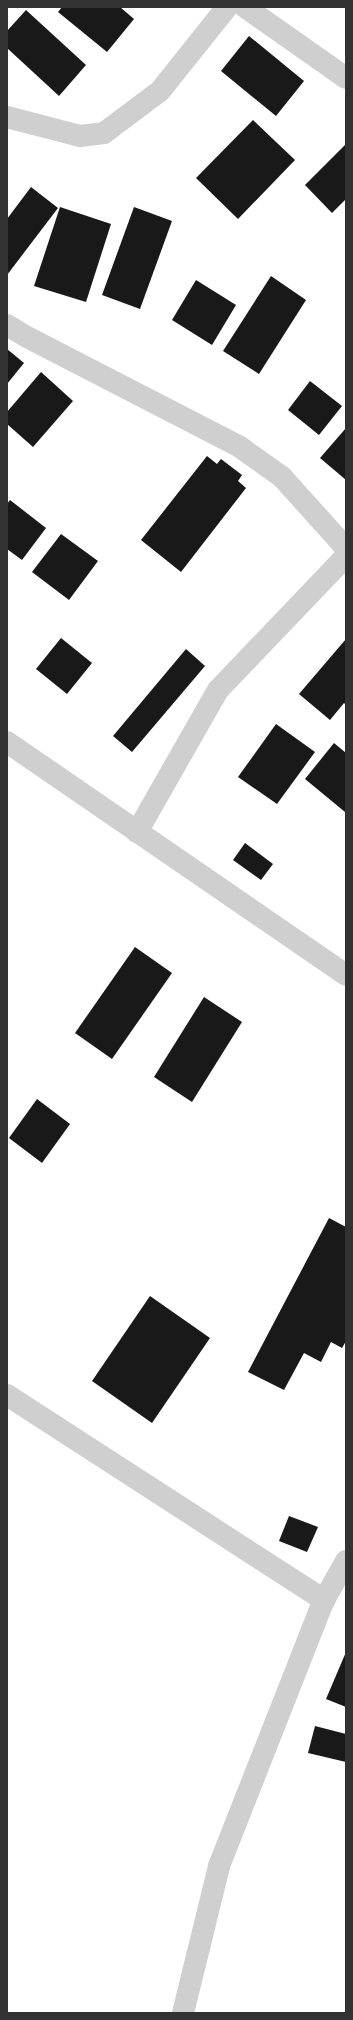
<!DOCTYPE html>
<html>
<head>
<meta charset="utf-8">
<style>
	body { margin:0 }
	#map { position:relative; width:353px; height:2020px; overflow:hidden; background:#fff; font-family:"Exo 2",sans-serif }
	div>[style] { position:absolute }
	.building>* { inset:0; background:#191919 }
	.minor>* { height:22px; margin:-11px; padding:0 11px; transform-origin:11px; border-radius:11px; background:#cfcfcf }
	span { translate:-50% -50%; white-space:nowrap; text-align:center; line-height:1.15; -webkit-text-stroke:4px #fff; paint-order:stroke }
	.frame { position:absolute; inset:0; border:8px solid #323232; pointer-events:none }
</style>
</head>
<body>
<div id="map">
	<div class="building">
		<i style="clip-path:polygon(62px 7px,120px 7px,134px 19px,107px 52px,58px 12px)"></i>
		<i style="clip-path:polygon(26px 10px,86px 65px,59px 96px,7px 48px,7px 31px)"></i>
		<i style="clip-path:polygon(249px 36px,304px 81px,276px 116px,221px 71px)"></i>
		<i style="clip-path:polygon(253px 120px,295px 160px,238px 219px,196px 178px)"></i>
		<i style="clip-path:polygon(346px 144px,346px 199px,332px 213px,305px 185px)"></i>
		<i style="clip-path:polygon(31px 187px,58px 208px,7px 275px,7px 219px)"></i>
		<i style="clip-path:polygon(60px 207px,111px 224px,86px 302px,34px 286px)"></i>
		<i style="clip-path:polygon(134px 207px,172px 221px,140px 309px,102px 295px)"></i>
		<i style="clip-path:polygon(271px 276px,306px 300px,259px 374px,223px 351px)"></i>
		<i style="clip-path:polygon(196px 280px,236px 305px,212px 345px,172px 320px)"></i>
		<i style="clip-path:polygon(7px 349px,24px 363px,7px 384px)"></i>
		<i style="clip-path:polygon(41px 372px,73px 401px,33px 447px,7px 424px,7px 412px)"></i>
		<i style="clip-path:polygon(310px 381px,342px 406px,319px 435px,288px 410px)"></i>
		<i style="clip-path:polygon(346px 428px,346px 480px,320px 458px)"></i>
		<i style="clip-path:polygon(207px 456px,217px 464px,221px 459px,242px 475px,238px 481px,246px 488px,181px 572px,141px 540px)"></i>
		<i style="clip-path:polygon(10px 500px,46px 528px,22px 560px,7px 549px,7px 504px)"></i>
		<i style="clip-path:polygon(61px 534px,98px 561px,69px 600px,32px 572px)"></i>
		<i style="clip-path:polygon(61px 638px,92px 663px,67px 694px,36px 669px)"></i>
		<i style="clip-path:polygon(346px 639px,346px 705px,344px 703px,330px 720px,299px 694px)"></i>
		<i style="clip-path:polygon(186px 649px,205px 666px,132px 752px,113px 736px)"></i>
		<i style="clip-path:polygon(276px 724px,315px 752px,277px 804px,238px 777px)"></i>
		<i style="clip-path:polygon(334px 743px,346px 753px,345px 812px,305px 779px)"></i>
		<i style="clip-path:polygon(245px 843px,273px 864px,261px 880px,233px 860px)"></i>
		<i style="clip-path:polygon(135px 947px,172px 973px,112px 1059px,75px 1033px)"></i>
		<i style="clip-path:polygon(204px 997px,242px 1022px,192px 1102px,154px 1077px)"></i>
		<i style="clip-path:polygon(37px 1099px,70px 1124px,42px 1163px,9px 1138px)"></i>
		<i style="clip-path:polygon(329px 1218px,346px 1227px,346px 1341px,342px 1348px,331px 1342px,321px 1362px,304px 1353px,284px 1390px,248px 1372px)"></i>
		<i style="clip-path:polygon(150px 1296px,210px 1338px,152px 1423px,92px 1381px)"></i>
		<i style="clip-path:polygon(289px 1516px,318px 1527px,307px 1552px,279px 1541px)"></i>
		<i style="clip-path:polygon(346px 1652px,346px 1707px,326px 1699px)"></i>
		<i style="clip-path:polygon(315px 1726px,346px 1734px,346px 1762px,308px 1753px)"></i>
	</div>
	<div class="minor">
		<i style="left:245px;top:7px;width:123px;rotate:35.1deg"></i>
		<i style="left:7px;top:117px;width:75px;rotate:14.6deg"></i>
		<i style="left:80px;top:136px;width:24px;rotate:-7deg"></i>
		<i style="left:104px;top:133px;width:70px;rotate:-36.9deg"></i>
		<i style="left:160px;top:91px;width:107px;rotate:-51.4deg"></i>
		<i style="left:7px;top:325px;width:23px;rotate:31deg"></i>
		<i style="left:27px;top:337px;width:240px;rotate:27.3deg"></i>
		<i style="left:240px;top:447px;width:52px;rotate:35.5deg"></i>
		<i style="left:282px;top:477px;width:96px;rotate:48deg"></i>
		<i style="left:7px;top:742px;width:411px;rotate:34.5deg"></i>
		<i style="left:137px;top:832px;width:163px;rotate:-60.3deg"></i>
		<i style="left:218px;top:690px;width:185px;rotate:-46.3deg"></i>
		<i style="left:7px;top:1395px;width:378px;rotate:32.9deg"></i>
		<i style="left:183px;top:2013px;width:151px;rotate:-76.2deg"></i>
		<i style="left:219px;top:1866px;width:286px;rotate:-68.5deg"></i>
		<i style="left:324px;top:1600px;width:45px;rotate:-60.6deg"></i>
	</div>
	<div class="frame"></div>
</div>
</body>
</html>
